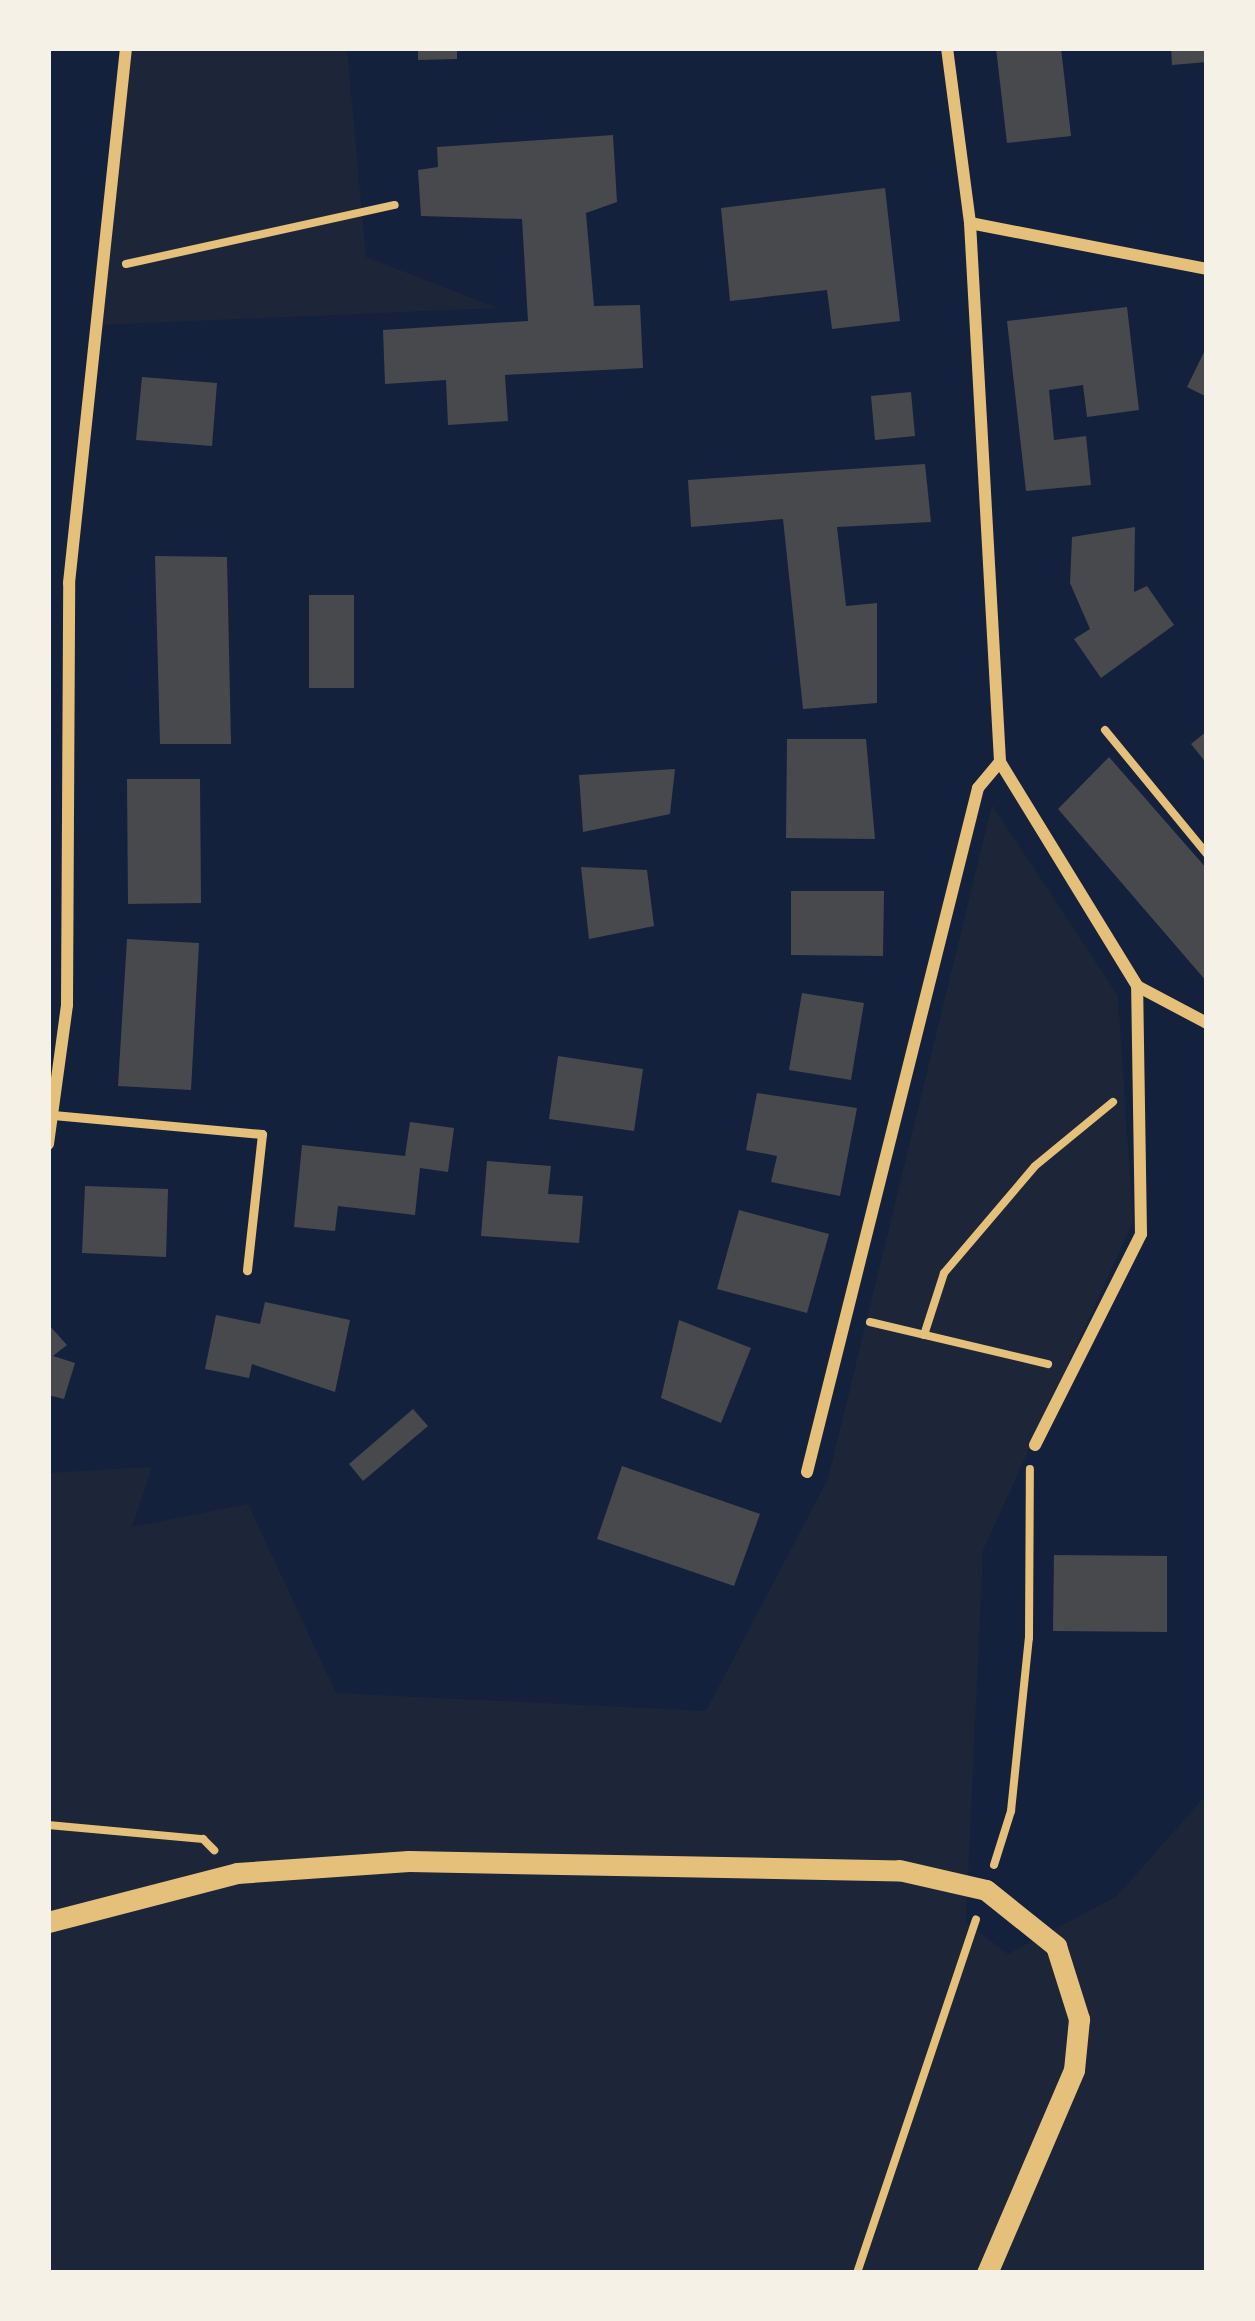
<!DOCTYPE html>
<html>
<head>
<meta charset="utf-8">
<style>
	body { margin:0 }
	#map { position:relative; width:1255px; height:2321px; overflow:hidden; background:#14213d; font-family:Barlow,sans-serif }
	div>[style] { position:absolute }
	.green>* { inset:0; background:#1d2539 }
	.building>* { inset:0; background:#48494c }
	.path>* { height:8px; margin:-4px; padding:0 4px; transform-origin:4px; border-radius:4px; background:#e5c07b }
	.service>* { height:9px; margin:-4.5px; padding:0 4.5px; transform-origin:4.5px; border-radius:4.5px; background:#e5c07b }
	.minor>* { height:12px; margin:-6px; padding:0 6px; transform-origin:6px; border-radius:6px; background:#e5c07b }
	.tertiary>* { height:21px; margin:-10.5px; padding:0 10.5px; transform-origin:10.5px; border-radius:10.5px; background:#e5c07b }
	span { translate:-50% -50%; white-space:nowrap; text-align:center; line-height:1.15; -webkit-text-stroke:12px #f6f1e7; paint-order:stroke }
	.frame { position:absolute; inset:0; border:51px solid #f6f1e7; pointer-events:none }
</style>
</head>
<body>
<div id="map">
	<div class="green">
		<i style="clip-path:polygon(127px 48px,347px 48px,366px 257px,497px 308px,99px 325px)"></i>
		<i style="clip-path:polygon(992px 805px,1118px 996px,1133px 1222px,983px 1550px,966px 1922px,1008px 1954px,1117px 1896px,1207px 1794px,1207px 2273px,48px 2273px,48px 1473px,152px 1467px,132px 1527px,248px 1504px,336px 1693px,706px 1711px,828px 1479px)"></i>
	</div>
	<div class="building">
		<i style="clip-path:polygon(418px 48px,457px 48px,457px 59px,418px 60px)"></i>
		<i style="clip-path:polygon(996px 48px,1061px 48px,1071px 136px,1007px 143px)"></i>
		<i style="clip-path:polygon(1171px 48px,1207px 48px,1207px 62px,1172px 65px)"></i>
		<i style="clip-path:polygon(613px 135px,617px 202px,586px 213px,594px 306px,640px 305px,643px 368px,505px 375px,508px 421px,448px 425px,446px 380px,385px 384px,383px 330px,528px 321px,522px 219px,421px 216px,418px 170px,438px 167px,437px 147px)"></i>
		<i style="clip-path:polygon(885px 188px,900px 321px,832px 329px,827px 290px,730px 301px,721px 208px)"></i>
		<i style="clip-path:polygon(1127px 307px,1139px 410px,1087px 417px,1083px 385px,1049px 390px,1054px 440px,1086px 436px,1091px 485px,1026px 491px,1007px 321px)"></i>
		<i style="clip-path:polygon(1207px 346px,1207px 397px,1187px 387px)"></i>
		<i style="clip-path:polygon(142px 377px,217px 383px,212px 446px,136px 440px)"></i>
		<i style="clip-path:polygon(911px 392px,915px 436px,875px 440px,871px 396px)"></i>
		<i style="clip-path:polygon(925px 464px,931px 522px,837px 527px,846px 606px,877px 603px,877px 703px,803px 709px,783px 519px,691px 527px,688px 480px)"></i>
		<i style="clip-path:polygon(1135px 527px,1134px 592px,1147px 586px,1174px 625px,1101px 678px,1074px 639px,1090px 629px,1070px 583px,1072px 537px)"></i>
		<i style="clip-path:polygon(155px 556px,227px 557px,231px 744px,160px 744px)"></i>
		<i style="clip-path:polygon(309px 595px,354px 595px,354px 688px,309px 688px)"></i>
		<i style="clip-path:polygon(1207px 731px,1207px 764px,1191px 744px)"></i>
		<i style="clip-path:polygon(787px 739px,866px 739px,875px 839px,786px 838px)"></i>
		<i style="clip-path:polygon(1109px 757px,1207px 869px,1207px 982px,1058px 809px)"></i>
		<i style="clip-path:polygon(675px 769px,670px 814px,583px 832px,579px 775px)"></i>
		<i style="clip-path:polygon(127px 779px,200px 779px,201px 903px,128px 904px)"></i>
		<i style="clip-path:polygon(581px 867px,647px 870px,654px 926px,589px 939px)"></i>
		<i style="clip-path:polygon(791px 891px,884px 891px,883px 956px,791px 955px)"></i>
		<i style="clip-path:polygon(127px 939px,199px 943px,191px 1090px,118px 1086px)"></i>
		<i style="clip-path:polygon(802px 993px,864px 1003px,851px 1080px,789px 1070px)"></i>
		<i style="clip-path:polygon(558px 1056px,643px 1069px,634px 1131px,549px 1119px)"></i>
		<i style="clip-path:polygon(757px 1093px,857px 1108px,840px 1196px,771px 1182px,777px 1156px,746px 1150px)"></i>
		<i style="clip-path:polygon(410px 1122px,454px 1128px,448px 1172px,420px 1168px,415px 1215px,338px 1206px,335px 1231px,294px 1227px,302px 1145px,405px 1156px)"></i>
		<i style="clip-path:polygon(487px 1161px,551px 1166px,548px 1194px,583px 1196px,579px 1243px,481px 1236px)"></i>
		<i style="clip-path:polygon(85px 1186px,168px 1189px,166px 1257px,82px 1253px)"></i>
		<i style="clip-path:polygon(739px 1210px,829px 1234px,807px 1313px,717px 1289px)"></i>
		<i style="clip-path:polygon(265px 1302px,350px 1320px,335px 1392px,252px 1364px,249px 1378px,205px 1369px,216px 1315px,260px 1324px)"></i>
		<i style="clip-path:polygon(679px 1320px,751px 1348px,721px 1423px,661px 1398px)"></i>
		<i style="clip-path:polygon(48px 1324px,67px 1345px,53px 1356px,75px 1363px,64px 1399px,48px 1395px)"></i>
		<i style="clip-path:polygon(413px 1409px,428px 1426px,363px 1481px,349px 1464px)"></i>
		<i style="clip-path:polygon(622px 1466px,760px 1514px,734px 1586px,597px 1539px)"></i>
		<i style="clip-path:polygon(1054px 1555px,1167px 1556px,1167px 1632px,1053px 1631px)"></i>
	</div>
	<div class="path">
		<i style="left:126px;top:264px;width:275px;rotate:-12.4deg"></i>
		<i style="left:1105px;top:730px;width:161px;rotate:50.6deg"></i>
		<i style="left:870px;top:1322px;width:183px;rotate:13.3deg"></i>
		<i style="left:924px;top:1335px;width:65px;rotate:-72.1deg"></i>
		<i style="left:944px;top:1273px;width:140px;rotate:-49.6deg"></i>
		<i style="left:1035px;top:1166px;width:101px;rotate:-39.4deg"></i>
		<i style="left:48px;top:1825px;width:156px;rotate:5.2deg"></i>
		<i style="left:203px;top:1839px;width:16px;rotate:45deg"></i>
		<i style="left:994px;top:1865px;width:57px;rotate:-72.5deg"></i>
		<i style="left:1011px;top:1811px;width:174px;rotate:-84.1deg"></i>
		<i style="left:1029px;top:1638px;width:169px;rotate:-89.7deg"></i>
		<i style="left:857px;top:2273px;width:373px;rotate:-71.4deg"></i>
	</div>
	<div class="service">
		<i style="left:53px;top:1115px;width:210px;rotate:5.2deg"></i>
		<i style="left:262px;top:1134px;width:137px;rotate:96.3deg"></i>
	</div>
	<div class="minor">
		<i style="left:947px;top:48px;width:177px;rotate:82.5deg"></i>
		<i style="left:970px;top:223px;width:540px;rotate:86.81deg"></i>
		<i style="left:1000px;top:762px;width:263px;rotate:58.5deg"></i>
		<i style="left:1137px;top:986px;width:79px;rotate:27.9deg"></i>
		<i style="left:970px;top:223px;width:241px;rotate:11deg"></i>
		<i style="left:48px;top:1144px;width:140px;rotate:-82.2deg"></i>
		<i style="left:67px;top:1005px;width:422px;rotate:-89.7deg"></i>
		<i style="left:69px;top:583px;width:538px;rotate:-83.92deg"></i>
		<i style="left:1035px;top:1445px;width:236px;rotate:-63.3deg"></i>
		<i style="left:1141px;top:1234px;width:248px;rotate:-90.9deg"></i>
		<i style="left:807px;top:1472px;width:705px;rotate:-75.96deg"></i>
		<i style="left:978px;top:788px;width:34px;rotate:-50deg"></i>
	</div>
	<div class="tertiary">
		<i style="left:48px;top:1922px;width:195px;rotate:-14.5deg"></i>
		<i style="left:237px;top:1873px;width:172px;rotate:-4deg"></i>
		<i style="left:409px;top:1861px;width:490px;rotate:1.1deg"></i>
		<i style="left:899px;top:1870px;width:89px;rotate:12.9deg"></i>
		<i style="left:986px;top:1890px;width:90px;rotate:38.7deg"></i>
		<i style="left:1056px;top:1946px;width:77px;rotate:72.5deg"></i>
		<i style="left:1079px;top:2019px;width:51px;rotate:95.6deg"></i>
		<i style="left:1074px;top:2070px;width:221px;rotate:113.2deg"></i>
	</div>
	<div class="frame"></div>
</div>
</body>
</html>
